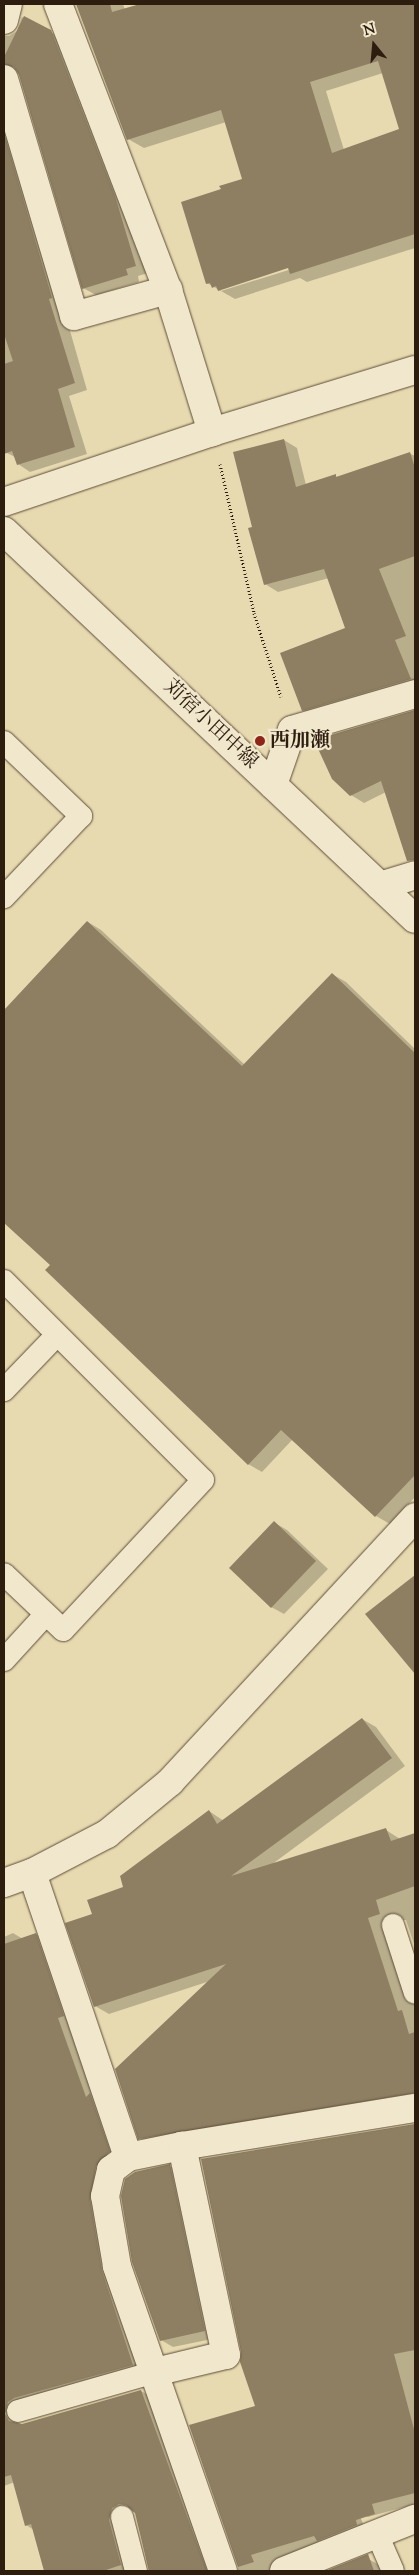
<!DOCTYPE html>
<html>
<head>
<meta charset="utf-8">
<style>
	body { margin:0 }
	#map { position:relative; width:419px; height:2575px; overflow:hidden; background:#e8dab0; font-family:"Sorts Mill Goudy","Noto Serif JP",serif }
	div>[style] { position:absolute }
	.shadow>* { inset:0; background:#0003 }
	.building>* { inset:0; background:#8e7f63 }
	.path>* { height:3px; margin-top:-1.5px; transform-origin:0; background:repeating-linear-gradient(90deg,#2d1d0f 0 1px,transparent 0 3.5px) }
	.roads { filter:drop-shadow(0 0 1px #5c4c37) drop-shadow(0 0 1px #5c4c37) }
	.lane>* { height:22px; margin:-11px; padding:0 11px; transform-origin:11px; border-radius:11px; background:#f0e7cc }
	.street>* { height:28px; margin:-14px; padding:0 14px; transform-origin:14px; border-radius:14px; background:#f0e7cc }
	.secondary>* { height:28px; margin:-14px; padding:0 14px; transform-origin:14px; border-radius:14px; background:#f0e7cc }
	.dots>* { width:14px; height:14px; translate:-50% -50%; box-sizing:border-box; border:2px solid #f0e7cc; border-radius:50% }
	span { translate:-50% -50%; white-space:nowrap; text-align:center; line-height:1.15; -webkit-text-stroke:4.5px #f0e7cc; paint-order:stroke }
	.street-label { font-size:20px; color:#2d1d0f }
	.poi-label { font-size:20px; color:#2d1d0f; font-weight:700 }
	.left { translate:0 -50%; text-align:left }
	.frame { position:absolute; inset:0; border:5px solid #2d1d0f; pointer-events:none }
	.north { position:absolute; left:349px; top:20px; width:50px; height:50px; -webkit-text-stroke:4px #f0e7cc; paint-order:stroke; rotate:343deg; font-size:14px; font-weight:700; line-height:20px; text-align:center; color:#2d1d0f }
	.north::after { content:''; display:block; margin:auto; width:18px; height:22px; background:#2d1d0f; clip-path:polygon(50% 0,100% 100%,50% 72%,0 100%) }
</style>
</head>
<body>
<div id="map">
	<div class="shadow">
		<i style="clip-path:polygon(evenodd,77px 4px,123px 4px,125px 10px,144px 4px,415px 4px,415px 248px,307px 282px,300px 278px,235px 299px,207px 283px,222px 190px,244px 179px,226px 122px,144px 148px,128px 139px,77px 4px,383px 73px,401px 130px,344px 150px,326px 91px,383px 73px,77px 4px,294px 265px,295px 268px,221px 291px,221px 288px,294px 265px)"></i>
		<i style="clip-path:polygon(22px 17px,64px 39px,148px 273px,138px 276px,139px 282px,96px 295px,83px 288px,18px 70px,13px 70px,4px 78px,4px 36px,9px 36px,17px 31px)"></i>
		<i style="clip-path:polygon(4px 100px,87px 390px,69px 396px,87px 454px,30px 472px,18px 464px,15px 457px,7px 453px,4px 441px)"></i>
		<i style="clip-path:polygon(284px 440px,297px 448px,306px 485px,335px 476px,338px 477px,409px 453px,415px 456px,415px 689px,316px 717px,303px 710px,346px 629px,329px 578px,278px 592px,265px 584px,254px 528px)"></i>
		<i style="clip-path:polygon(415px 712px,415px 861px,412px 859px,386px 792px,364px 803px,351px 795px,315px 741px)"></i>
		<i style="clip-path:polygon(88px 922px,101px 930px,245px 1065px,332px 974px,346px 982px,415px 1049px,415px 1497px,390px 1524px,376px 1516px,293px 1439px,262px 1472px,248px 1464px,51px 1265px,4px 1221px,4px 1012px)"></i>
		<i style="clip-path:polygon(275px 1523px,287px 1530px,328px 1569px,284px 1614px,271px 1607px)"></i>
		<i style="clip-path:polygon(415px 1577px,415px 1670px,396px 1648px,390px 1644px,367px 1615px)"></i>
		<i style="clip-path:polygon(362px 1719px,376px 1727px,405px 1766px,271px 1865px,386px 1830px,400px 1839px,415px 1834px,415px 1947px,406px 1920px,403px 1920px,415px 2003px,415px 2102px,153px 2146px,139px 2138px,210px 1981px,109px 2014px,95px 2006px,93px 1915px,209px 1811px,224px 1821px)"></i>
		<i style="clip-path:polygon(13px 1933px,23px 1939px,36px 1934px,47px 1941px,74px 2022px,68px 2024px,94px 2096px,120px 2158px,107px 2172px,144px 2371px,16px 2421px,22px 2425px,141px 2391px,152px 2397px,215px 2571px,149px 2571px,136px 2513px,130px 2510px,132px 2571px,45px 2571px,34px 2530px,26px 2525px,15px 2482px,4px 2486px,4px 1937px)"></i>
		<i style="clip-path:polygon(415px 2125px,415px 2504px,368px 2517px,358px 2511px,367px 2534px,285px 2571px,238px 2571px,256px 2407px,202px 2160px)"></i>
		<i style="clip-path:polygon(170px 2166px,182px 2173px,217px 2338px,173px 2347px,161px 2340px)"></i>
		<i style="clip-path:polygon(365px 2557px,379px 2565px,381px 2571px,329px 2571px)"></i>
	</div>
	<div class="building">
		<i style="clip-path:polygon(evenodd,76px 4px,110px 4px,112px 12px,140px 4px,415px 4px,415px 234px,290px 274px,288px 268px,218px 291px,216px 286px,212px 288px,210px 283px,206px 284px,181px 202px,221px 189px,219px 186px,242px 179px,221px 110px,127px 140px,76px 4px,378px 61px,399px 129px,332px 153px,310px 82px,378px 61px)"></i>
		<i style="clip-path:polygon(24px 16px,51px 30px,115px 196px,136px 266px,126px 269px,128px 275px,82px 289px,19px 75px,14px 67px,4px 64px,4px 57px)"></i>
		<i style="clip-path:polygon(4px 133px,52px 298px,49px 299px,75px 383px,58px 389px,75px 447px,17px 465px,12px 451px,4px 454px,4px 364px,13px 361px,4px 334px)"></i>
		<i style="clip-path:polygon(284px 439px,296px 487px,336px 474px,336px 477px,410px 452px,415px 468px,415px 556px,379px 569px,406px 636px,395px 640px,411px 679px,302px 711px,280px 653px,345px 628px,324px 569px,264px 585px,248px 528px,252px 527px,233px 452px)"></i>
		<i style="clip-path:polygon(415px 710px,415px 860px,407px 861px,381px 781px,350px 796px,332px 779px,314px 740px)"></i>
		<i style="clip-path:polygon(87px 921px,242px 1066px,332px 973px,415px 1053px,415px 1475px,375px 1517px,281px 1430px,248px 1465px,45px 1270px,50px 1265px,4px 1223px,4px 1010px)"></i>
		<i style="clip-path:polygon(274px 1521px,316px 1561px,271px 1608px,229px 1568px)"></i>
		<i style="clip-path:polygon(415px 1575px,415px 1674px,365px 1614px)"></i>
		<i style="clip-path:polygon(362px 1718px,392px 1758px,231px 1876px,386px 1828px,391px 1841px,415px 1833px,415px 1886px,376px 1900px,380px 1914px,368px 1918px,398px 2011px,402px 2010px,409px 2034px,415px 2032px,415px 2093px,138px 2139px,115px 2069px,226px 1964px,94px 2007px,65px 1923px,92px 1914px,87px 1900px,123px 1887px,120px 1876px,209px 1810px,217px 1824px)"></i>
		<i style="clip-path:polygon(36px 1933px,64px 2016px,58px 2018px,86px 2097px,90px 2093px,110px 2151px,96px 2166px,90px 2199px,102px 2271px,133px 2365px,14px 2398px,8px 2402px,5px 2414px,9px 2421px,22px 2424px,141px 2390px,207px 2571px,149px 2571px,135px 2513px,126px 2505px,119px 2504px,112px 2508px,109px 2520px,121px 2565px,103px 2571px,44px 2571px,31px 2524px,25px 2526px,11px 2475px,4px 2477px,4px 1944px)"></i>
		<i style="clip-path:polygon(415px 2124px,415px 2350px,394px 2354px,415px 2433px,415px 2493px,372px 2504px,375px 2514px,356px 2520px,357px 2525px,317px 2541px,314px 2536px,251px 2555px,254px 2562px,238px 2567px,189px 2425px,255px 2406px,240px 2362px,241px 2352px,201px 2159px)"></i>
		<i style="clip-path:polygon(170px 2164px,205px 2331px,160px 2341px,132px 2262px,121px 2196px,125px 2179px,135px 2172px)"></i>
		<i style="clip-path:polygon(368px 2554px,374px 2571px,328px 2571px,328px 2570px)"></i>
	</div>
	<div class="path">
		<i style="left:220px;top:464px;width:153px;rotate:77.1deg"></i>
		<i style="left:254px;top:613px;width:88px;rotate:72.2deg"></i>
	</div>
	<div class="roads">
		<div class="lane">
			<i style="left:4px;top:742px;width:107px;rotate:43.9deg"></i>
			<i style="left:81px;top:816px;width:112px;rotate:133.5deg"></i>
			<i style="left:4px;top:1281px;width:281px;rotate:45deg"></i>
			<i style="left:203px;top:1480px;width:205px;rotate:133deg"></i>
			<i style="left:63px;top:1630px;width:81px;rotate:-136.5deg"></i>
			<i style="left:4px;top:1390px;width:76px;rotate:-46.1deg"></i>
			<i style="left:4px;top:1660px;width:62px;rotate:-47.6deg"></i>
			<i style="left:393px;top:1925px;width:71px;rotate:72.1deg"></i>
			<i style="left:18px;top:2411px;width:142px;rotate:-15.9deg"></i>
			<i style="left:122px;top:2517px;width:56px;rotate:75.5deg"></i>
			<i style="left:377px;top:2534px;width:40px;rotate:66.6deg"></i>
		</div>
		<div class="street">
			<i style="left:58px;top:4px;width:306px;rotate:69deg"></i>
			<i style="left:168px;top:290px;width:149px;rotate:72.8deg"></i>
			<i style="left:4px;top:20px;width:16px;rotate:-76deg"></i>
			<i style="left:4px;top:79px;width:247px;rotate:73.5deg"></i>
			<i style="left:74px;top:316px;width:98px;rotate:-15.5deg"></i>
			<i style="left:4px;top:502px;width:219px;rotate:-18.6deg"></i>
			<i style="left:212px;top:432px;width:212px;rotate:-17deg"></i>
			<i style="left:273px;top:785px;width:58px;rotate:-70.9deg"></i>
			<i style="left:292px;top:730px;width:128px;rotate:-16.3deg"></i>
			<i style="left:380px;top:886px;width:37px;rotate:-17deg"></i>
			<i style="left:32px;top:1873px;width:300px;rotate:71.3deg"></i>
			<i style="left:4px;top:1883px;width:30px;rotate:-20deg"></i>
			<i style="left:32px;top:1873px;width:85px;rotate:-27.5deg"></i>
			<i style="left:107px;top:1834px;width:82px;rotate:-39.5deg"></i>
			<i style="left:170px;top:1782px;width:361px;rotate:-47.2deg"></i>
			<i style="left:155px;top:2372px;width:73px;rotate:-13.5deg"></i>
			<i style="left:226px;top:2355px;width:214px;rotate:-101.9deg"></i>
			<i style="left:223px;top:2571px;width:323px;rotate:-109.2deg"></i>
			<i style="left:117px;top:2266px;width:71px;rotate:-99.7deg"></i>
			<i style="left:105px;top:2196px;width:27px;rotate:-77deg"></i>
			<i style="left:111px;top:2170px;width:21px;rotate:-37deg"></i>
			<i style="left:128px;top:2157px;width:55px;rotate:-11.5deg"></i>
			<i style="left:182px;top:2146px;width:236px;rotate:-9.3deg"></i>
			<i style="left:284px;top:2571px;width:141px;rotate:-21.7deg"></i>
		</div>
		<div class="secondary">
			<i style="left:4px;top:531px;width:565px;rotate:43.35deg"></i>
		</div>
	</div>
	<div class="dots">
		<i style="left:260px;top:741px;background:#8f2418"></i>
	</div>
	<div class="street-label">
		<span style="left:210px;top:725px;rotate:43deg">苅宿小田中線</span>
	</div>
	<div class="poi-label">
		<span class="left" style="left:270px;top:741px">西加瀬</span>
	</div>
	<div class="frame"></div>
	<div class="north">N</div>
</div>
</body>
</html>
